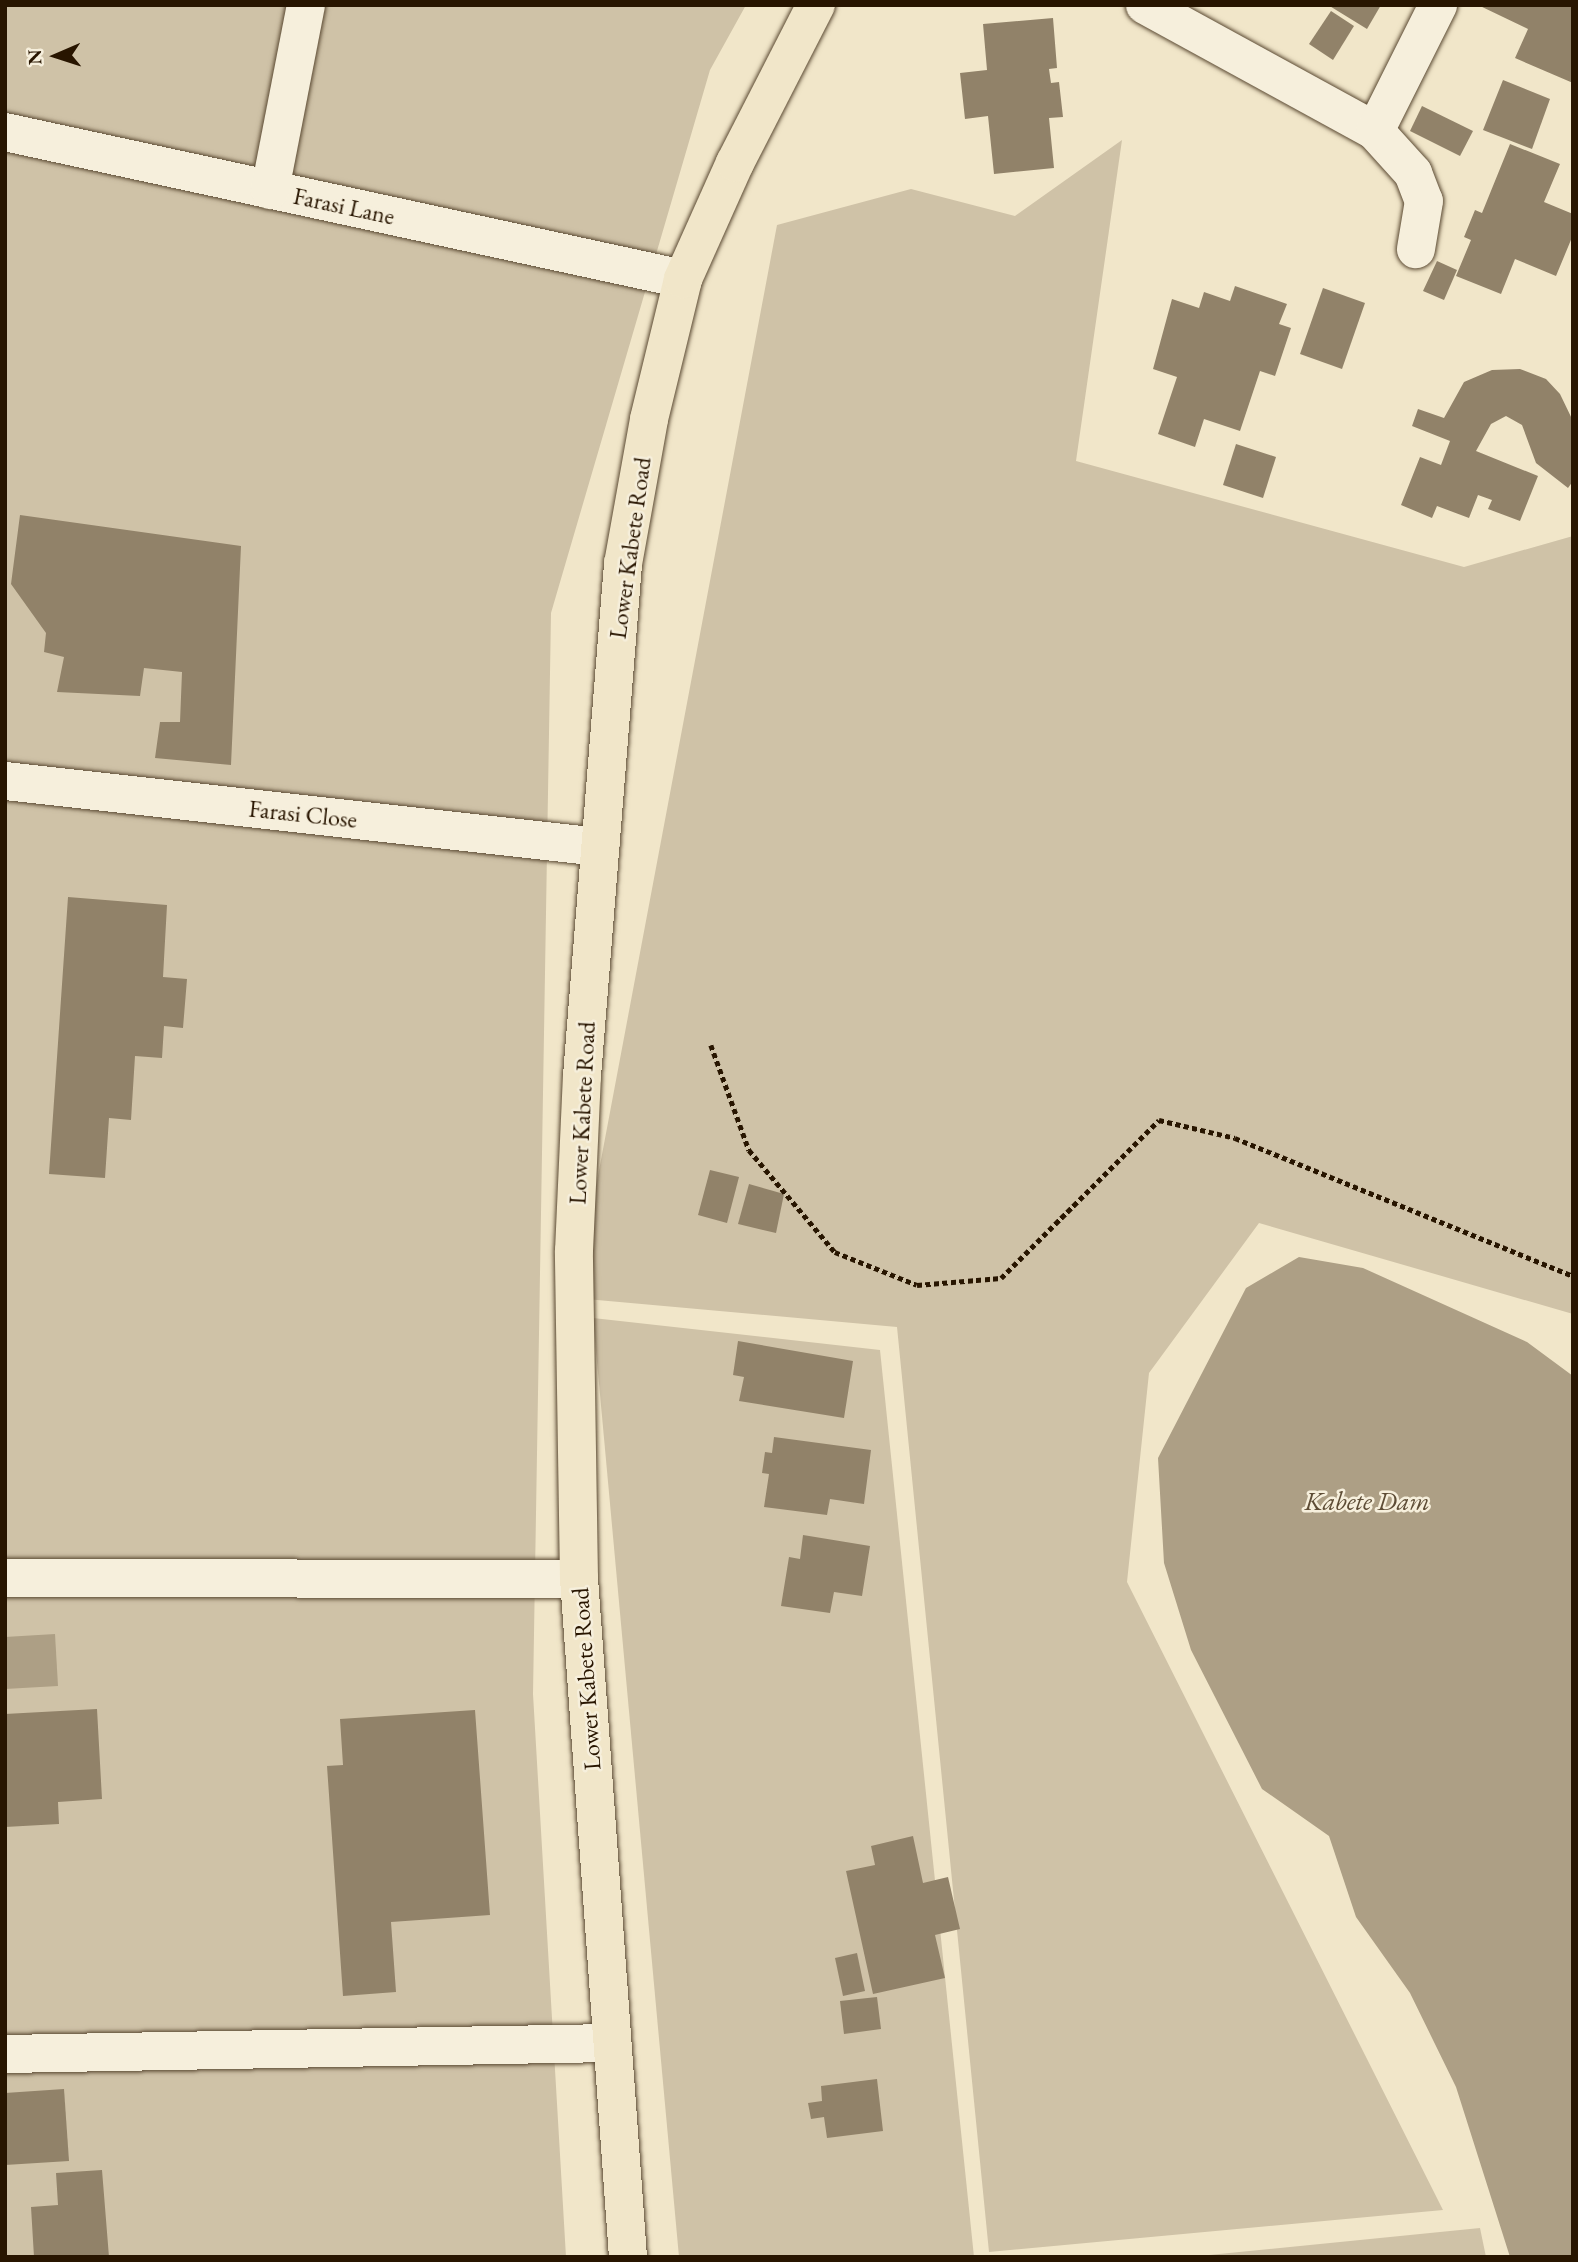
<!DOCTYPE html>
<html>
<head>
<meta charset="utf-8">
<style>
	body { margin:0 }
	#map { position:relative; width:1578px; height:2262px; overflow:hidden; background:#f1e6c9; font-family:"EB Garamond",serif }
	div>[style] { position:absolute }
	.green>* { inset:0; background:#cfc2a7 }
	.water>* { inset:0; background:#ad9f85 }
	.building>* { inset:0; background:#918269 }
	.path>* { height:4.5px; margin-top:-2.25px; transform-origin:0; background:repeating-linear-gradient(90deg,#281500 0 5px,transparent 0 8.5px) }
	.roads { filter:drop-shadow(0 0 2px #5a4932) drop-shadow(0 0 2px #5a4932) }
	.minor>* { height:38px; margin:-19px; padding:0 19px; transform-origin:19px; border-radius:19px; background:#f6efdc }
	.major>* { height:38px; margin:-19px; padding:0 19px; transform-origin:19px; border-radius:19px; background:#f1e6c9 }
	span { translate:-50% -50%; white-space:nowrap; text-align:center; line-height:1.15; -webkit-text-stroke:5px #f6efdc; paint-order:stroke }
	.street-label { font-size:24px; color:#281500 }
	.water-label { font-size:26px; color:#5d4c35; font-style:italic }
	.frame { position:absolute; inset:0; border:7px solid #281500; pointer-events:none }
	.north { position:absolute; left:21px; top:21px; width:70px; height:70px; -webkit-text-stroke:5px #f6efdc; paint-order:stroke; rotate:267deg; font-size:19px; font-weight:700; line-height:28px; text-align:center; color:#281500 }
	.north::after { content:''; display:block; margin:auto; width:24px; height:32px; background:#281500; clip-path:polygon(50% 0,100% 100%,50% 72%,0 100%) }
</style>
</head>
<body>
<div id="map">
	<div class="green">
		<i style="clip-path:polygon(5px 5px,746px 5px,710px 70px,551px 613px,533px 1694px,566px 2257px,5px 2257px)"></i>
		<i style="clip-path:polygon(1122px 140px,1076px 461px,1464px 567px,1573px 536px,1573px 1314px,1259px 1223px,1149px 1373px,1127px 1582px,1443px 2210px,989px 2252px,897px 1327px,575px 1298px,777px 225px,911px 189px,1015px 216px)"></i>
		<i style="clip-path:polygon(593px 1318px,880px 1350px,974px 2257px,679px 2257px)"></i>
		<i style="clip-path:polygon(1480px 2228px,1486px 2257px,1189px 2257px)"></i>
	</div>
	<div class="water">
		<i style="clip-path:polygon(1299px 1257px,1363px 1268px,1527px 1342px,1573px 1376px,1573px 2257px,1510px 2257px,1456px 2087px,1410px 1993px,1356px 1917px,1329px 1836px,1262px 1789px,1191px 1650px,1164px 1563px,1158px 1458px,1246px 1288px)"></i>
		<i style="clip-path:polygon(55px 1634px,58px 1686px,5px 1689px,5px 1637px)"></i>
	</div>
	<div class="building">
		<i style="clip-path:polygon(1328px 5px,1381px 5px,1367px 29px)"></i>
		<i style="clip-path:polygon(1478px 5px,1573px 5px,1573px 83px,1515px 58px,1528px 29px)"></i>
		<i style="clip-path:polygon(1331px 11px,1354px 26px,1333px 60px,1309px 44px)"></i>
		<i style="clip-path:polygon(1053px 18px,1057px 68px,1049px 69px,1051px 83px,1059px 82px,1063px 117px,1049px 118px,1054px 168px,994px 174px,988px 116px,965px 119px,960px 73px,987px 70px,983px 24px)"></i>
		<i style="clip-path:polygon(1503px 80px,1550px 99px,1532px 149px,1483px 130px)"></i>
		<i style="clip-path:polygon(1422px 106px,1473px 131px,1460px 156px,1410px 131px)"></i>
		<i style="clip-path:polygon(1510px 144px,1560px 164px,1544px 202px,1573px 214px,1573px 235px,1556px 276px,1515px 259px,1501px 294px,1456px 276px,1471px 240px,1464px 237px,1475px 210px,1482px 213px)"></i>
		<i style="clip-path:polygon(1437px 261px,1457px 270px,1444px 300px,1423px 291px)"></i>
		<i style="clip-path:polygon(1235px 286px,1287px 304px,1279px 324px,1291px 328px,1275px 376px,1260px 371px,1240px 431px,1204px 419px,1195px 447px,1158px 434px,1177px 377px,1153px 369px,1172px 299px,1199px 308px,1204px 292px,1230px 301px)"></i>
		<i style="clip-path:polygon(1323px 288px,1365px 303px,1342px 369px,1300px 354px)"></i>
		<i style="clip-path:polygon(1520px 369px,1546px 379px,1560px 394px,1573px 421px,1573px 481px,1568px 488px,1536px 463px,1522px 425px,1506px 416px,1491px 424px,1476px 451px,1538px 476px,1520px 521px,1488px 509px,1492px 500px,1478px 495px,1469px 518px,1437px 506px,1432px 518px,1401px 505px,1420px 457px,1441px 465px,1450px 441px,1412px 426px,1418px 409px,1444px 418px,1464px 382px,1492px 370px)"></i>
		<i style="clip-path:polygon(1236px 444px,1276px 457px,1263px 498px,1223px 485px)"></i>
		<i style="clip-path:polygon(20px 515px,241px 546px,231px 765px,155px 758px,160px 722px,180px 722px,182px 672px,144px 668px,140px 696px,57px 692px,64px 657px,44px 652px,46px 633px,11px 584px)"></i>
		<i style="clip-path:polygon(68px 897px,167px 905px,163px 977px,187px 979px,183px 1028px,164px 1026px,162px 1058px,135px 1056px,131px 1120px,109px 1118px,105px 1178px,49px 1174px)"></i>
		<i style="clip-path:polygon(710px 1170px,739px 1177px,727px 1223px,698px 1215px)"></i>
		<i style="clip-path:polygon(749px 1184px,784px 1194px,776px 1233px,738px 1224px)"></i>
		<i style="clip-path:polygon(738px 1341px,853px 1361px,844px 1418px,739px 1401px,744px 1377px,733px 1375px)"></i>
		<i style="clip-path:polygon(774px 1437px,871px 1450px,864px 1504px,830px 1499px,827px 1515px,764px 1507px,769px 1474px,762px 1473px,765px 1452px,772px 1453px)"></i>
		<i style="clip-path:polygon(803px 1535px,870px 1546px,862px 1596px,834px 1592px,830px 1613px,781px 1606px,789px 1557px,800px 1559px)"></i>
		<i style="clip-path:polygon(97px 1709px,102px 1799px,58px 1802px,59px 1824px,5px 1827px,5px 1714px)"></i>
		<i style="clip-path:polygon(475px 1710px,490px 1915px,391px 1922px,396px 1992px,343px 1996px,327px 1766px,343px 1765px,340px 1719px)"></i>
		<i style="clip-path:polygon(913px 1836px,923px 1883px,948px 1877px,960px 1929px,935px 1935px,945px 1978px,873px 1994px,846px 1871px,875px 1865px,871px 1846px)"></i>
		<i style="clip-path:polygon(857px 1953px,865px 1991px,843px 1996px,835px 1958px)"></i>
		<i style="clip-path:polygon(877px 1997px,881px 2029px,844px 2034px,840px 2001px)"></i>
		<i style="clip-path:polygon(877px 2079px,883px 2131px,827px 2138px,824px 2117px,811px 2119px,808px 2103px,822px 2101px,821px 2086px)"></i>
		<i style="clip-path:polygon(64px 2089px,69px 2161px,5px 2165px,5px 2093px)"></i>
		<i style="clip-path:polygon(102px 2170px,109px 2257px,34px 2257px,31px 2207px,58px 2205px,56px 2173px)"></i>
	</div>
	<div class="path">
		<i style="left:711px;top:1045px;width:112px;rotate:70.1deg"></i>
		<i style="left:749px;top:1150px;width:133px;rotate:49.9deg"></i>
		<i style="left:835px;top:1252px;width:88px;rotate:21.9deg"></i>
		<i style="left:917px;top:1285px;width:84px;rotate:-4.8deg"></i>
		<i style="left:1001px;top:1278px;width:223px;rotate:-45deg"></i>
		<i style="left:1159px;top:1120px;width:78px;rotate:13.3deg"></i>
		<i style="left:1235px;top:1138px;width:365px;rotate:22.2deg"></i>
	</div>
	<div class="roads">
		<div class="minor">
			<i style="left:1145px;top:5px;width:262px;rotate:28.7deg"></i>
			<i style="left:1375px;top:131px;width:57px;rotate:47.9deg"></i>
			<i style="left:1413px;top:173px;width:30px;rotate:69deg"></i>
			<i style="left:1424px;top:201px;width:49px;rotate:99.5deg"></i>
			<i style="left:1375px;top:131px;width:141px;rotate:-63.4deg"></i>
			<i style="left:5px;top:132px;width:694px;rotate:12.23deg"></i>
			<i style="left:270px;top:190px;width:188px;rotate:-79deg"></i>
			<i style="left:5px;top:781px;width:599px;rotate:6.33deg"></i>
			<i style="left:5px;top:1578px;width:574px;rotate:0.1deg"></i>
			<i style="left:5px;top:2054px;width:607px;rotate:-1.04deg"></i>
		</div>
		<div class="major">
			<i style="left:628px;top:2257px;width:680px;rotate:-94.13deg"></i>
			<i style="left:579px;top:1579px;width:328px;rotate:-90.9deg"></i>
			<i style="left:574px;top:1251px;width:175px;rotate:-87.4deg"></i>
			<i style="left:582px;top:1076px;width:514px;rotate:-85.42deg"></i>
			<i style="left:623px;top:564px;width:147px;rotate:-79.8deg"></i>
			<i style="left:649px;top:419px;width:144px;rotate:-76.3deg"></i>
			<i style="left:683px;top:279px;width:127px;rotate:-65.9deg"></i>
			<i style="left:735px;top:163px;width:178px;rotate:-62.9deg"></i>
		</div>
	</div>
	<div class="street-label">
		<span style="left:344px;top:206px;rotate:12deg">Farasi Lane</span>
		<span style="left:630px;top:548px;rotate:-82deg">Lower Kabete Road</span>
		<span style="left:303px;top:814px;rotate:6deg">Farasi Close</span>
		<span style="left:582px;top:1113px;rotate:-87deg">Lower Kabete Road</span>
		<span style="left:586px;top:1679px;rotate:-94deg">Lower Kabete Road</span>
	</div>
	<div class="water-label">
		<span style="left:1367px;top:1502px">Kabete Dam</span>
	</div>
	<div class="frame"></div>
	<div class="north">N</div>
</div>
</body>
</html>
